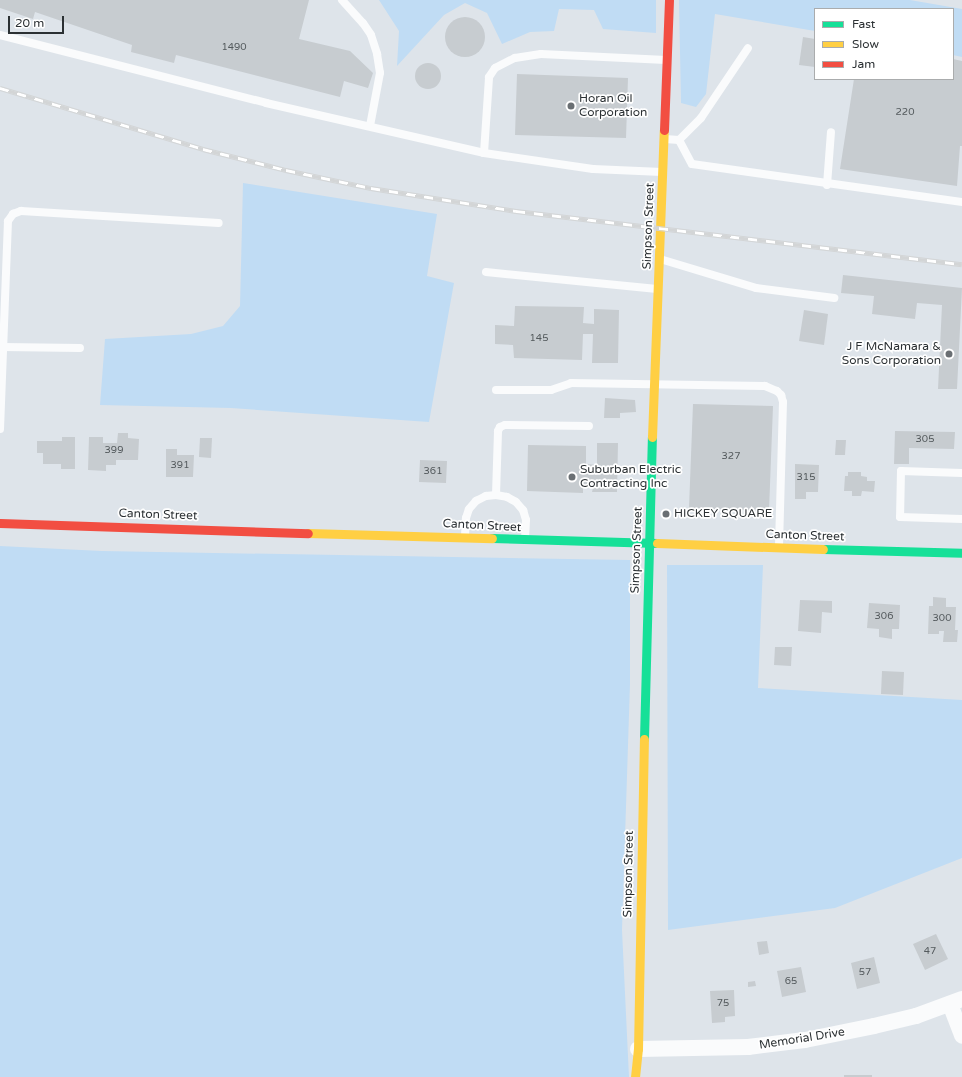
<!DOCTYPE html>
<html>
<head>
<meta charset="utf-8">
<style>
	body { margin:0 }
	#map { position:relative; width:962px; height:1077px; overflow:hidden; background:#dee4ea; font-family:"Varela Round",sans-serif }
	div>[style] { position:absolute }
	.green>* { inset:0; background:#c0dcf4 }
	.building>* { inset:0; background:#c7ccd0 }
	.round { border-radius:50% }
	.lane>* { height:8px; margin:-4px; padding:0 4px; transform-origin:4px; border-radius:4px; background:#fafbfc }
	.street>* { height:16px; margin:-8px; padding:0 8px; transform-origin:8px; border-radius:8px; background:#fafbfc }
	.fast>* { height:9px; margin:-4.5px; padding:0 4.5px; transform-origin:4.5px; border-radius:4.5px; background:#16e098 }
	.slow>* { height:9px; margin:-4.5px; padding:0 4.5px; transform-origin:4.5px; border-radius:4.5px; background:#ffcf43 }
	.jam>* { height:9px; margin:-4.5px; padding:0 4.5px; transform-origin:4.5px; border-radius:4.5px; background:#f24e42 }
	.rail>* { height:4.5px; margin-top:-2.25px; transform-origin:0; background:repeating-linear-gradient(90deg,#fff 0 9px,#d3d5d6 0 18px); box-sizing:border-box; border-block:1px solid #d3d5d6 }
	.dots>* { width:11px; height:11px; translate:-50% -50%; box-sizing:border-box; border:2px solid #fff; border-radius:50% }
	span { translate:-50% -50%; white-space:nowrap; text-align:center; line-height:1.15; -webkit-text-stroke:3.5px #fff; paint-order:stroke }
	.number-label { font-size:10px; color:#545a5d }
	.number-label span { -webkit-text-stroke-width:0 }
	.poi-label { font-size:12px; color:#2b3033 }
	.left { translate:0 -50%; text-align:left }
	.right { translate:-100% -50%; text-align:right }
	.street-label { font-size:12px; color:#2b3033 }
	.legend { position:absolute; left:814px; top:8px; width:140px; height:72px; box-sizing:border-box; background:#fff; border:1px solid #aaacad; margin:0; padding:5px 7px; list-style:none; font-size:12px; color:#2b3033 }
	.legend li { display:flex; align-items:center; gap:8px; height:20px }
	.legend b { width:20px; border:1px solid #aaacad }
	.scale { position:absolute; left:8px; top:16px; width:56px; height:18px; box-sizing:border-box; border:2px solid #2b3033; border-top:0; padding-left:5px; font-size:12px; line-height:14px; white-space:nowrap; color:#2b3033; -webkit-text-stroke:3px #fff; paint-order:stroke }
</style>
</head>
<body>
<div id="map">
	<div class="green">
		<i style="clip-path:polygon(379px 0,656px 0,656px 33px,603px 29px,594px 10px,559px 9px,554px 31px,530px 32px,502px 44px,487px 13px,465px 3px,444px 15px,397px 66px,399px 31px)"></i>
		<i style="clip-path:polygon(679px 0,910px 0,962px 9px,962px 57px,953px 55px,953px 9px,815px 9px,815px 31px,715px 14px,706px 94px,696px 107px,681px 103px)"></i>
		<i style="clip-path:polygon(243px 183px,437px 214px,427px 276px,454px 283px,429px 422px,231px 408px,100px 405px,105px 339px,191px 334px,223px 326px,240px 306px)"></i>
		<i style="clip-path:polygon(0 546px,102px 551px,630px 560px,630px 684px,622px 930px,629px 1077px,0 1077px)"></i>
		<i style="clip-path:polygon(667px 565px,763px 565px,758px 688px,962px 700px,962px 858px,835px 908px,668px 930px)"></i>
	</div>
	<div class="building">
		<i style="clip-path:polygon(0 0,309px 0,299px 39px,350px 51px,373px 73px,368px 88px,344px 81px,340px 97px,176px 55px,174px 63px,131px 52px,132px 45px,35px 12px,33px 19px,0 8px)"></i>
		<i class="round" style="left:445px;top:17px;width:40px;height:40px"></i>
		<i style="clip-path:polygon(803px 37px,815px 39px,815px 67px,799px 65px)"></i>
		<i style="clip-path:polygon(953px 59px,962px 61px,962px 146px,960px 146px,957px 186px,840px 169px,854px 79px,953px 79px)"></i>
		<i class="round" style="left:415px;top:63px;width:26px;height:26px"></i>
		<i style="clip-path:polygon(517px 74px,628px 78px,626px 138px,515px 135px)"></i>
		<i style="clip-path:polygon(843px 275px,962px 288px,957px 389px,938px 389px,942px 305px,917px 303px,915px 319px,872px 314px,874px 296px,841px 293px)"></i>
		<i style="clip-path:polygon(515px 306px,584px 307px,583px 323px,594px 324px,594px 309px,619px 310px,618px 363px,592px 363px,593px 334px,583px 334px,582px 360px,514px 358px,513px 345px,495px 344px,495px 325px,514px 326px)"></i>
		<i style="clip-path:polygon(804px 310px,828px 314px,824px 345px,799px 341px)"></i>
		<i style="clip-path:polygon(605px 398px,635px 400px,636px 412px,620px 413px,620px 418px,604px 418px)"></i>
		<i style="clip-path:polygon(693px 404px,773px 406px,769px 511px,689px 508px)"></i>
		<i style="clip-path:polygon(895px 431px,955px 432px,954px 449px,909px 448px,909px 464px,894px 464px)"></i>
		<i style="clip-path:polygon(118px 433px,128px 433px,128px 438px,139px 439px,138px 460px,116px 460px,116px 465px,106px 465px,106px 471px,88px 470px,89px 437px,103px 437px,103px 443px,117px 443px)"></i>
		<i style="clip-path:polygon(62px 437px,75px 437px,75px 469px,61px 469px,61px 464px,43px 464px,43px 453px,37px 453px,37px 441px,62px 441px)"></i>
		<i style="clip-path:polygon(200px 438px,212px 438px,211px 458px,199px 457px)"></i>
		<i style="clip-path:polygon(836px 440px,846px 440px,845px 455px,835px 455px)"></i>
		<i style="clip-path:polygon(597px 443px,618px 443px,617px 492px,592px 492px,593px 488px,583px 488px,583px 493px,527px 491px,528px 445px,586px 446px,586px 464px,597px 465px)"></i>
		<i style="clip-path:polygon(166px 449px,177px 449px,177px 455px,194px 455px,193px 477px,166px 477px)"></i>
		<i style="clip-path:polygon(420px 460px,447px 461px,446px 483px,419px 482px)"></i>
		<i style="clip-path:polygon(795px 464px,819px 465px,818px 492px,806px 492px,806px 499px,795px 499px)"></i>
		<i style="clip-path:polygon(848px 472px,861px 472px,861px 476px,867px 477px,867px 481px,875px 481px,874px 492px,862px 491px,861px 496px,852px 496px,852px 491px,844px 491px,845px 476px,848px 476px)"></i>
		<i style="clip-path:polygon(933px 597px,946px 598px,946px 607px,956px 607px,955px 630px,958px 630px,957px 642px,943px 642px,944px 631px,939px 631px,939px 634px,928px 634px,929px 606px,933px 606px)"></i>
		<i style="clip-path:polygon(800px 600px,832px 601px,832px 613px,822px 612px,821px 633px,798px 631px)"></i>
		<i style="clip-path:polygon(869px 603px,900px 605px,899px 629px,892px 629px,892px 639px,879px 637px,879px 629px,867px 628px)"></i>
		<i style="clip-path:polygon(775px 647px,792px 647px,791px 666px,774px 665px)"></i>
		<i style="clip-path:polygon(882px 671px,904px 672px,903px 695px,881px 694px)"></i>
		<i style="clip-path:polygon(936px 934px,948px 959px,925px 970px,913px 944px)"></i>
		<i style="clip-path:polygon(767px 941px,769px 953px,759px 955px,757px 942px)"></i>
		<i style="clip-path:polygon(874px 957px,880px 983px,857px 989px,851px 963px)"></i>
		<i style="clip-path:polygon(801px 967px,806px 992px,782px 997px,777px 971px)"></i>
		<i style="clip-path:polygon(755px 981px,756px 986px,748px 987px,748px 982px)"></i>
		<i style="clip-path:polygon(734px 990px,735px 1016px,725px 1017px,725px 1022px,712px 1023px,710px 991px)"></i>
		<i style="clip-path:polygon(844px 1075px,872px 1075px,872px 1077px,844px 1077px)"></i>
	</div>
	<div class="lane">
		<i style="left:342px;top:0;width:31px;rotate:48deg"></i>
		<i style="left:363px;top:23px;width:14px;rotate:56deg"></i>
		<i style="left:371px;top:35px;width:20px;rotate:72deg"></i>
		<i style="left:377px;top:54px;width:19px;rotate:81deg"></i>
		<i style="left:380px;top:73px;width:54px;rotate:100.7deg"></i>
		<i style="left:0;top:35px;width:275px;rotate:14.3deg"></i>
		<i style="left:266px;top:103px;width:224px;rotate:12.9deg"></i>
		<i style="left:484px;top:153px;width:110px;rotate:8.4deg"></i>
		<i style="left:593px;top:169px;width:69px;rotate:2.5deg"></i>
		<i style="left:665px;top:139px;width:14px;rotate:4deg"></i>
		<i style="left:679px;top:140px;width:27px;rotate:62deg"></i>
		<i style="left:692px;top:164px;width:273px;rotate:8deg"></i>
		<i style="left:679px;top:140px;width:31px;rotate:-45deg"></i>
		<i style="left:701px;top:118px;width:84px;rotate:-56.1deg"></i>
		<i style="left:484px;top:153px;width:76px;rotate:-86.2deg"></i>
		<i style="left:489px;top:77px;width:11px;rotate:-56deg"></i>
		<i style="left:495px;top:68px;width:22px;rotate:-27deg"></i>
		<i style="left:515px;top:58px;width:26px;rotate:-9deg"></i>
		<i style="left:541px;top:54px;width:125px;rotate:2.7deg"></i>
		<i style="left:827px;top:185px;width:53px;rotate:-85.7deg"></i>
		<i style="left:660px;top:259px;width:100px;rotate:16.8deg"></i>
		<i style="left:756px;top:288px;width:79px;rotate:7.3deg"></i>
		<i style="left:486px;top:272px;width:172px;rotate:5.7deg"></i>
		<i style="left:3px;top:347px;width:77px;rotate:0.7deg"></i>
		<i style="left:496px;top:390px;width:55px"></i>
		<i style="left:551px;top:390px;width:21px;rotate:-19deg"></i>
		<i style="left:571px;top:383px;width:194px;rotate:0.9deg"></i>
		<i style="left:765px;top:386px;width:13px;rotate:23deg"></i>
		<i style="left:777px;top:391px;width:6px;rotate:45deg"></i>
		<i style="left:781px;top:395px;width:7px;rotate:74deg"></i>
		<i style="left:783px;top:402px;width:144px;rotate:91.6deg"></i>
		<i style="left:0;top:429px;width:208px;rotate:-87.8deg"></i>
		<i style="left:8px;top:221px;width:9px;rotate:-54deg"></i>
		<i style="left:13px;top:214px;width:9px;rotate:-21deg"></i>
		<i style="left:21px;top:211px;width:198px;rotate:3.5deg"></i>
		<i style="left:962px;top:473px;width:61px;rotate:-178.1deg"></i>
		<i style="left:901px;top:471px;width:46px;rotate:91.2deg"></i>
		<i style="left:900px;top:517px;width:62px;rotate:1.8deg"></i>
		<i style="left:496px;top:495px;width:64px;rotate:-88.2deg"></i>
		<i style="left:498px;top:431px;width:4px;rotate:-63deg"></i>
		<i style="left:500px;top:427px;width:5px;rotate:-22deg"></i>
		<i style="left:505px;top:425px;width:84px;rotate:0.7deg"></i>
		<i style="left:465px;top:536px;width:18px;rotate:-87deg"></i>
		<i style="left:466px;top:518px;width:9px;rotate:-72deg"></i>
		<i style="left:469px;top:509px;width:11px;rotate:-49deg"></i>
		<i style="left:476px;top:501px;width:11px;rotate:-27deg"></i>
		<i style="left:486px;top:496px;width:10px;rotate:-6deg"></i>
		<i style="left:496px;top:495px;width:11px;rotate:10deg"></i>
		<i style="left:507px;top:497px;width:10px;rotate:29deg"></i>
		<i style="left:516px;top:502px;width:11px;rotate:49deg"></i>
		<i style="left:523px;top:510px;width:10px;rotate:73deg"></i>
		<i style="left:526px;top:520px;width:19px;rotate:93deg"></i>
	</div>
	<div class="street">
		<i style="left:950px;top:1004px;width:34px;rotate:69deg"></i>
		<i style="left:638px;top:1049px;width:110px;rotate:-1deg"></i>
		<i style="left:748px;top:1047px;width:57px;rotate:-7deg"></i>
		<i style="left:805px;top:1040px;width:70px;rotate:-11.5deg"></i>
		<i style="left:874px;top:1026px;width:43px;rotate:-13.4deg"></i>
		<i style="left:916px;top:1016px;width:49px;rotate:-20.3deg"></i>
	</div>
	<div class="fast">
		<i style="left:492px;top:538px;width:165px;rotate:1.7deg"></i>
		<i style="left:823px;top:549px;width:139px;rotate:1.6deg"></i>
		<i style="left:644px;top:739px;width:302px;rotate:-88.5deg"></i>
	</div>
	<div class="slow">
		<i style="left:652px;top:437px;width:307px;rotate:-87.8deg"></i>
		<i style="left:308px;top:533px;width:184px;rotate:1.6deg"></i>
		<i style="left:657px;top:543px;width:166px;rotate:2.1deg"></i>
		<i style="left:635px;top:1077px;width:28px;rotate:-84deg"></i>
		<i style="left:638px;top:1049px;width:310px;rotate:-88.9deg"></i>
	</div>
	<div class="jam">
		<i style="left:664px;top:130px;width:130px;rotate:-87.8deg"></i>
		<i style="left:0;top:523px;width:308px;rotate:1.9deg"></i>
	</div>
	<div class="rail">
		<i style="left:0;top:88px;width:212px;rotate:16.7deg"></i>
		<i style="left:203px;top:149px;width:86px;rotate:14.2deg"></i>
		<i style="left:286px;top:170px;width:87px;rotate:12deg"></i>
		<i style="left:371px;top:188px;width:147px;rotate:9deg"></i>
		<i style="left:516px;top:211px;width:449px;rotate:6.8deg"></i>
	</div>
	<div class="dots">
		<i style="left:571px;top:106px;background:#6a6f73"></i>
		<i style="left:949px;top:354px;background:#6a6f73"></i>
		<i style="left:572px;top:477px;background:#6a6f73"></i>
		<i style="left:666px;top:514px;background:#6a6f73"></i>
	</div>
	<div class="number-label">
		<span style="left:234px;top:48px">1490</span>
		<span style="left:905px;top:113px">220</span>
		<span style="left:539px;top:339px">145</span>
		<span style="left:925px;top:440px">305</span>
		<span style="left:114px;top:451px">399</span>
		<span style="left:731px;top:457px">327</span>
		<span style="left:180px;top:466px">391</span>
		<span style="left:433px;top:472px">361</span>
		<span style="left:806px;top:478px">315</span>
		<span style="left:884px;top:617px">306</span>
		<span style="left:942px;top:619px">300</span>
		<span style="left:930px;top:952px">47</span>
		<span style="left:865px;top:973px">57</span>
		<span style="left:791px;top:982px">65</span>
		<span style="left:723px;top:1004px">75</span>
	</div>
	<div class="poi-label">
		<span class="left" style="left:579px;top:106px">Horan Oil<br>Corporation</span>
		<span class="right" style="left:941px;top:354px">J F McNamara &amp;<br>Sons Corporation</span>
		<span class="left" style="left:580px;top:477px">Suburban Electric<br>Contracting Inc</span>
		<span class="left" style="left:674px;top:514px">HICKEY SQUARE</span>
	</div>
	<div class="street-label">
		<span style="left:649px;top:226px;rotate:-88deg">Simpson Street</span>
		<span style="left:158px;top:515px;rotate:2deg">Canton Street</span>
		<span style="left:482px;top:526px;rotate:3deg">Canton Street</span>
		<span style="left:805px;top:536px;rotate:2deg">Canton Street</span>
		<span style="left:637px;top:550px;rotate:-88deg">Simpson Street</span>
		<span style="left:629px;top:874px;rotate:-89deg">Simpson Street</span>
		<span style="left:802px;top:1039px;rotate:-9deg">Memorial Drive</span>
	</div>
	<ul class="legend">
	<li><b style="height:5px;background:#16e098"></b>Fast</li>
	<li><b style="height:5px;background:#ffcf43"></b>Slow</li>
	<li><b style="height:5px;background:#f24e42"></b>Jam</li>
	</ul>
	<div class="scale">20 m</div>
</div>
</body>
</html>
